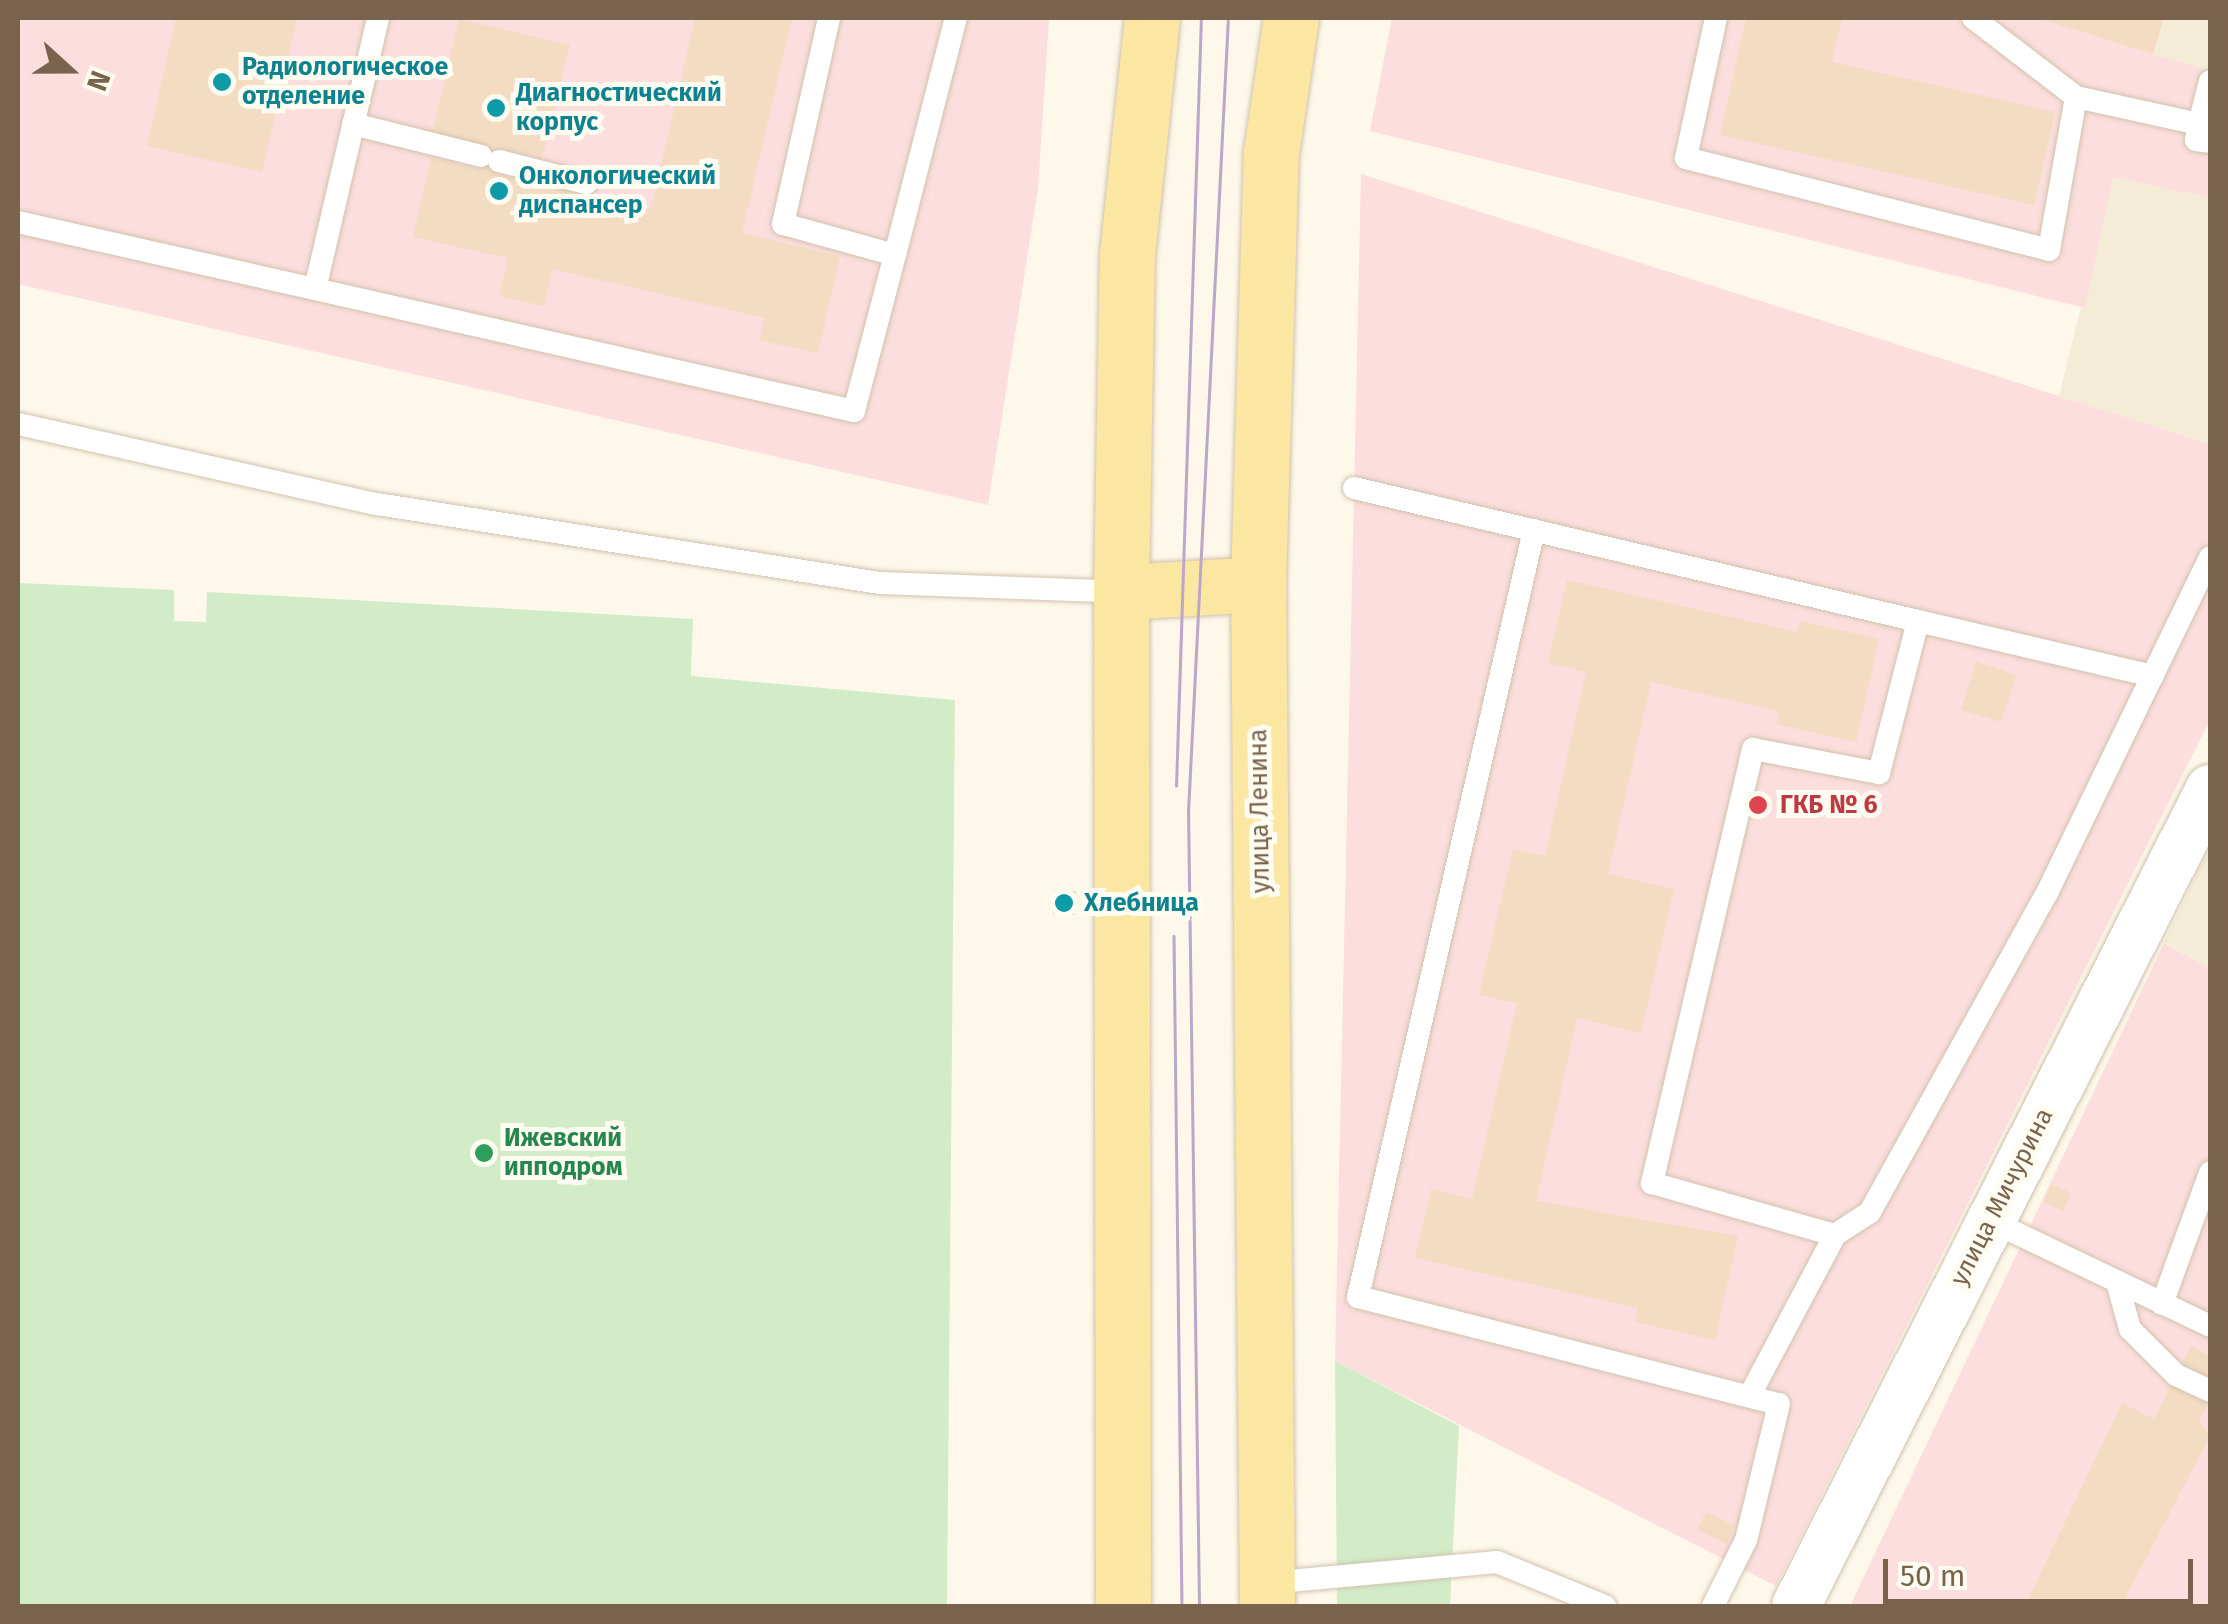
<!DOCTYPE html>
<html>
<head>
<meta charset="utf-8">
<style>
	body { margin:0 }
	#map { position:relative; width:2228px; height:1624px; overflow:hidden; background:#fdf8ea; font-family:"Fira Sans",sans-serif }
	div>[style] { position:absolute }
	.residential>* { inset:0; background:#f5ecd8 }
	.medical>* { inset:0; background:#fbdedd }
	.green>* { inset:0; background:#d1ecc7 }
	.building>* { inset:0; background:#f3dcc1 }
	.roads { filter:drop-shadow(0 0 2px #d1c2ae) drop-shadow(0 0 2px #d1c2ae) }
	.lane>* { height:22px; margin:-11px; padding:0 11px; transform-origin:11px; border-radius:11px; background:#fff }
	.street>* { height:48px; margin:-24px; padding:0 24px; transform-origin:24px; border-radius:24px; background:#fff }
	.primary>* { height:55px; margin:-27.5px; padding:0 27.5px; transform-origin:27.5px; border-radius:27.5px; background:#fce7a2 }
	.tram>* { height:2.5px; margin:-1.25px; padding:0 1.25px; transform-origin:1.25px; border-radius:1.25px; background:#bea6c9 }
	.dots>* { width:28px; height:28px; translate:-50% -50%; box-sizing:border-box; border:5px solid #fffcf1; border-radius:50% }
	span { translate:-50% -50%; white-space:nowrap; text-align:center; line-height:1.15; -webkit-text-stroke:10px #fffcf1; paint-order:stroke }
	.culture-label { font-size:25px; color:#0d838f; font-weight:700 }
	.left { translate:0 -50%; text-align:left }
	.health-label { font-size:25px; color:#be3a42; font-weight:700 }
	.street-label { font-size:25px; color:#7a634c }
	.leisure-label { font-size:25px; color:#27864d; font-weight:700 }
	.frame { position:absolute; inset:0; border:20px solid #7a634c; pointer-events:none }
	.north { position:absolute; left:20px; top:20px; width:100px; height:100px; -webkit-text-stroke:8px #fffcf1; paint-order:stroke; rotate:111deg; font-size:28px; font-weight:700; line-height:40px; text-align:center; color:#7a634c }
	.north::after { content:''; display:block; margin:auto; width:35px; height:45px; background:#7a634c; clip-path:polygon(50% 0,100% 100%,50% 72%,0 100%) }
	.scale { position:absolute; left:1883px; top:1559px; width:310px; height:45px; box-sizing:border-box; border:5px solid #7a634c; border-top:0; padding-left:12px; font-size:30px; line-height:35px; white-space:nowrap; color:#7a634c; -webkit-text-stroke:8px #fffcf1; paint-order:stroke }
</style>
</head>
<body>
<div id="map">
	<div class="residential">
		<i style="clip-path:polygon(2164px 18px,2210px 18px,2210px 71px,2153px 54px)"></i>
		<i style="clip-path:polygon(2113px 177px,2210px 198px,2210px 444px,2059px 396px)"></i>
		<i style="clip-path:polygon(2210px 847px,2210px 968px,2164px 942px)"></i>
	</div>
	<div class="medical">
		<i style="clip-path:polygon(18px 18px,1049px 18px,1038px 189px,988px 505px,18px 284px)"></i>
		<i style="clip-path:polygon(1392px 18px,2164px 18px,2153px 54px,2210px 71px,2210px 198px,2113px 177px,2085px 308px,1370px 131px)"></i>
		<i style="clip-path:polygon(1361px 174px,2210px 444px,2210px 720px,1776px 1586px,1335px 1361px)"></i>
		<i style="clip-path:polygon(2164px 943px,2210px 968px,2210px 1606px,1850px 1606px)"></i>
	</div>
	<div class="green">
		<i style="clip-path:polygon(18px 583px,174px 590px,174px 621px,206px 622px,207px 592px,693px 619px,691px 676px,955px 700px,947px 1606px,18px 1606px)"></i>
		<i style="clip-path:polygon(1335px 1361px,1459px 1426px,1450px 1606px,1337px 1606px)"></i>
	</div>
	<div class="building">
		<i style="clip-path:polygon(176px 18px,297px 18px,262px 172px,147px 146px)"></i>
		<i style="clip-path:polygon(695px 18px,792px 18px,742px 233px,840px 256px,818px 353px,759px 340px,765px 318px,552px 269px,544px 306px,499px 296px,508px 258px,413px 237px,431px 158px,478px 169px,482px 149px,431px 137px,459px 19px,570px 45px,542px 158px,503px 149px,497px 174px,651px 209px)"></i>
		<i style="clip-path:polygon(1746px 18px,1842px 18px,1832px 62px,2055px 112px,2034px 205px,1720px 135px)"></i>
		<i style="clip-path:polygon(2038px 18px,2164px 18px,2153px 54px)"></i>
		<i style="clip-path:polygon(1567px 580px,1797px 632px,1800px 621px,1879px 639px,1856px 742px,1776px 724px,1779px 711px,1651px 682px,1608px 874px,1674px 889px,1641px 1033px,1577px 1018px,1536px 1201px,1738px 1236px,1715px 1340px,1635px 1322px,1638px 1308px,1415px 1258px,1431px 1189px,1472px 1199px,1517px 1003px,1479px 995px,1513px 849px,1545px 856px,1586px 672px,1548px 663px)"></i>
		<i style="clip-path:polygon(1976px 662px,2017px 675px,2001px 722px,1961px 710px)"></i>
		<i style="clip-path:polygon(1055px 891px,1076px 891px,1074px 915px,1053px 914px)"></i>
		<i style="clip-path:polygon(2051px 1184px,2071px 1193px,2063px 1211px,2043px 1202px)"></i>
		<i style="clip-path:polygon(2191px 1346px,2210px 1356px,2210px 1399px,2199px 1420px,2210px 1436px,2121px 1606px,2025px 1606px,2122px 1403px,2154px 1419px)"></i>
		<i style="clip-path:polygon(1706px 1512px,1735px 1526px,1727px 1544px,1697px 1530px)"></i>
	</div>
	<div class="roads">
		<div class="lane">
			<i style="left:1716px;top:18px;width:143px;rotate:102.1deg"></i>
			<i style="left:1686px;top:158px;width:374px;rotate:14.2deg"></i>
			<i style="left:2049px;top:250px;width:155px;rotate:-80deg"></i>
			<i style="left:1973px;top:18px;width:130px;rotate:37.5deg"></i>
			<i style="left:2076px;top:97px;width:126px;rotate:12.4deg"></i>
			<i style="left:2199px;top:124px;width:44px;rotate:-75.7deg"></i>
			<i style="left:353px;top:124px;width:132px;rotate:14deg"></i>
			<i style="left:2199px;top:124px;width:16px;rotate:101deg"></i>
			<i style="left:2196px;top:140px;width:14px;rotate:8deg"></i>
			<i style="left:499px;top:161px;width:90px;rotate:14.2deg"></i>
			<i style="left:18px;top:222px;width:857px;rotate:12.74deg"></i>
			<i style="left:854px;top:411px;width:161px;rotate:-75.3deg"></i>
			<i style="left:895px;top:255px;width:116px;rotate:-164.5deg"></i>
			<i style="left:783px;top:224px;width:211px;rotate:-77.4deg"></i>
			<i style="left:895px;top:255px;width:245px;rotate:-75.6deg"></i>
			<i style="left:315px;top:289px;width:278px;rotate:-76.9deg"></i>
			<i style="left:18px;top:424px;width:368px;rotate:12.6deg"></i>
			<i style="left:377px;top:504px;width:509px;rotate:8.93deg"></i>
			<i style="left:880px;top:583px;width:241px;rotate:2.1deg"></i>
			<i style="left:1354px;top:488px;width:579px;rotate:13.27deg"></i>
			<i style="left:1918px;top:621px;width:157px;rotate:104.4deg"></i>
			<i style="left:1879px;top:773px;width:128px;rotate:-169.2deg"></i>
			<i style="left:1753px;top:749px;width:446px;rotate:103.1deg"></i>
			<i style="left:1652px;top:1183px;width:190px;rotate:15.9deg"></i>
			<i style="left:1835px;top:1235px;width:181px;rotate:118deg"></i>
			<i style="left:1534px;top:530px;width:787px;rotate:102.92deg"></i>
			<i style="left:1358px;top:1297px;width:434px;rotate:14.3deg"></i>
			<i style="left:1779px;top:1404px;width:140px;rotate:103.6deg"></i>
			<i style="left:1746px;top:1540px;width:74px;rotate:116.6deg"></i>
			<i style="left:1918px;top:621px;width:241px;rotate:13.2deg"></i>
			<i style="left:1989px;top:1220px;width:245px;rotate:25.6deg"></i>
			<i style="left:1835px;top:1235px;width:42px;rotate:-33.3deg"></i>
			<i style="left:1870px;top:1212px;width:365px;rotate:-61deg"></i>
			<i style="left:2047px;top:893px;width:373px;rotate:-64.1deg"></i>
			<i style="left:2117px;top:1282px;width:49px;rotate:74.5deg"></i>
			<i style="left:2130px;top:1329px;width:65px;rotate:45deg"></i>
			<i style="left:2176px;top:1375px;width:38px;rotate:25deg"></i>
			<i style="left:2162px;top:1304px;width:140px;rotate:-69.9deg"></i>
			<i style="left:1267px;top:1583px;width:231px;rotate:-5.2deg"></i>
			<i style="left:1497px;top:1562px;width:117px;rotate:22.2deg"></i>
		</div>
		<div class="street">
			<i style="left:1796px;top:1606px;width:916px;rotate:-63.13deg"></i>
		</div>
		<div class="primary">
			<i style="left:1121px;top:592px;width:137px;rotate:-3.3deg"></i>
			<i style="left:1123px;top:1606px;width:1014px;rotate:-90.11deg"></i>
			<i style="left:1121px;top:592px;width:337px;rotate:-89deg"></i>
			<i style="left:1127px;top:255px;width:238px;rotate:-84deg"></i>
			<i style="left:1267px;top:1606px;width:1022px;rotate:-90.5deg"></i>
			<i style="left:1258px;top:584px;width:431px;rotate:-88.3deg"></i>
			<i style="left:1271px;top:153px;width:136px;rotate:-81.6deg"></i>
		</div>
	</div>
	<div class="tram">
		<i style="left:1176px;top:786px;width:768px;rotate:-88.14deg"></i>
		<i style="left:1174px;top:936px;width:670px;rotate:89.32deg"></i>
		<i style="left:1199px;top:1606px;width:794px;rotate:-90.79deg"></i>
		<i style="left:1188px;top:812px;width:795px;rotate:-87.12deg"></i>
	</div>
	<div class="dots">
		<i style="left:222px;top:82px;background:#0f9aa8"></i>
		<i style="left:496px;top:108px;background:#0f9aa8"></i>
		<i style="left:499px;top:191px;background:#0f9aa8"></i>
		<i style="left:1758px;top:805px;background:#e0444e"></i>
		<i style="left:1064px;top:903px;background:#0f9aa8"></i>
		<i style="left:484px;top:1153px;background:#2e9e5b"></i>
	</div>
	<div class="culture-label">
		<span class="left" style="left:242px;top:82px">Радиологическое<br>отделение</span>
		<span class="left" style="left:516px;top:108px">Диагностический<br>корпус</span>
		<span class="left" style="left:519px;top:191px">Онкологический<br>диспансер</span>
		<span class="left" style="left:1084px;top:903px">Хлебница</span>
	</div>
	<div class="health-label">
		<span class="left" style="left:1780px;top:805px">ГКБ № 6</span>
	</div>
	<div class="street-label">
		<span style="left:1260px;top:811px;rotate:-91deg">улица Ленина</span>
		<span style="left:2002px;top:1197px;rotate:-63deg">улица Мичурина</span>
	</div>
	<div class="leisure-label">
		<span class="left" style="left:504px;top:1153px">Ижевский<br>ипподром</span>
	</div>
	<div class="frame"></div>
	<div class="north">N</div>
	<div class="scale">50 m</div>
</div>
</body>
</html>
